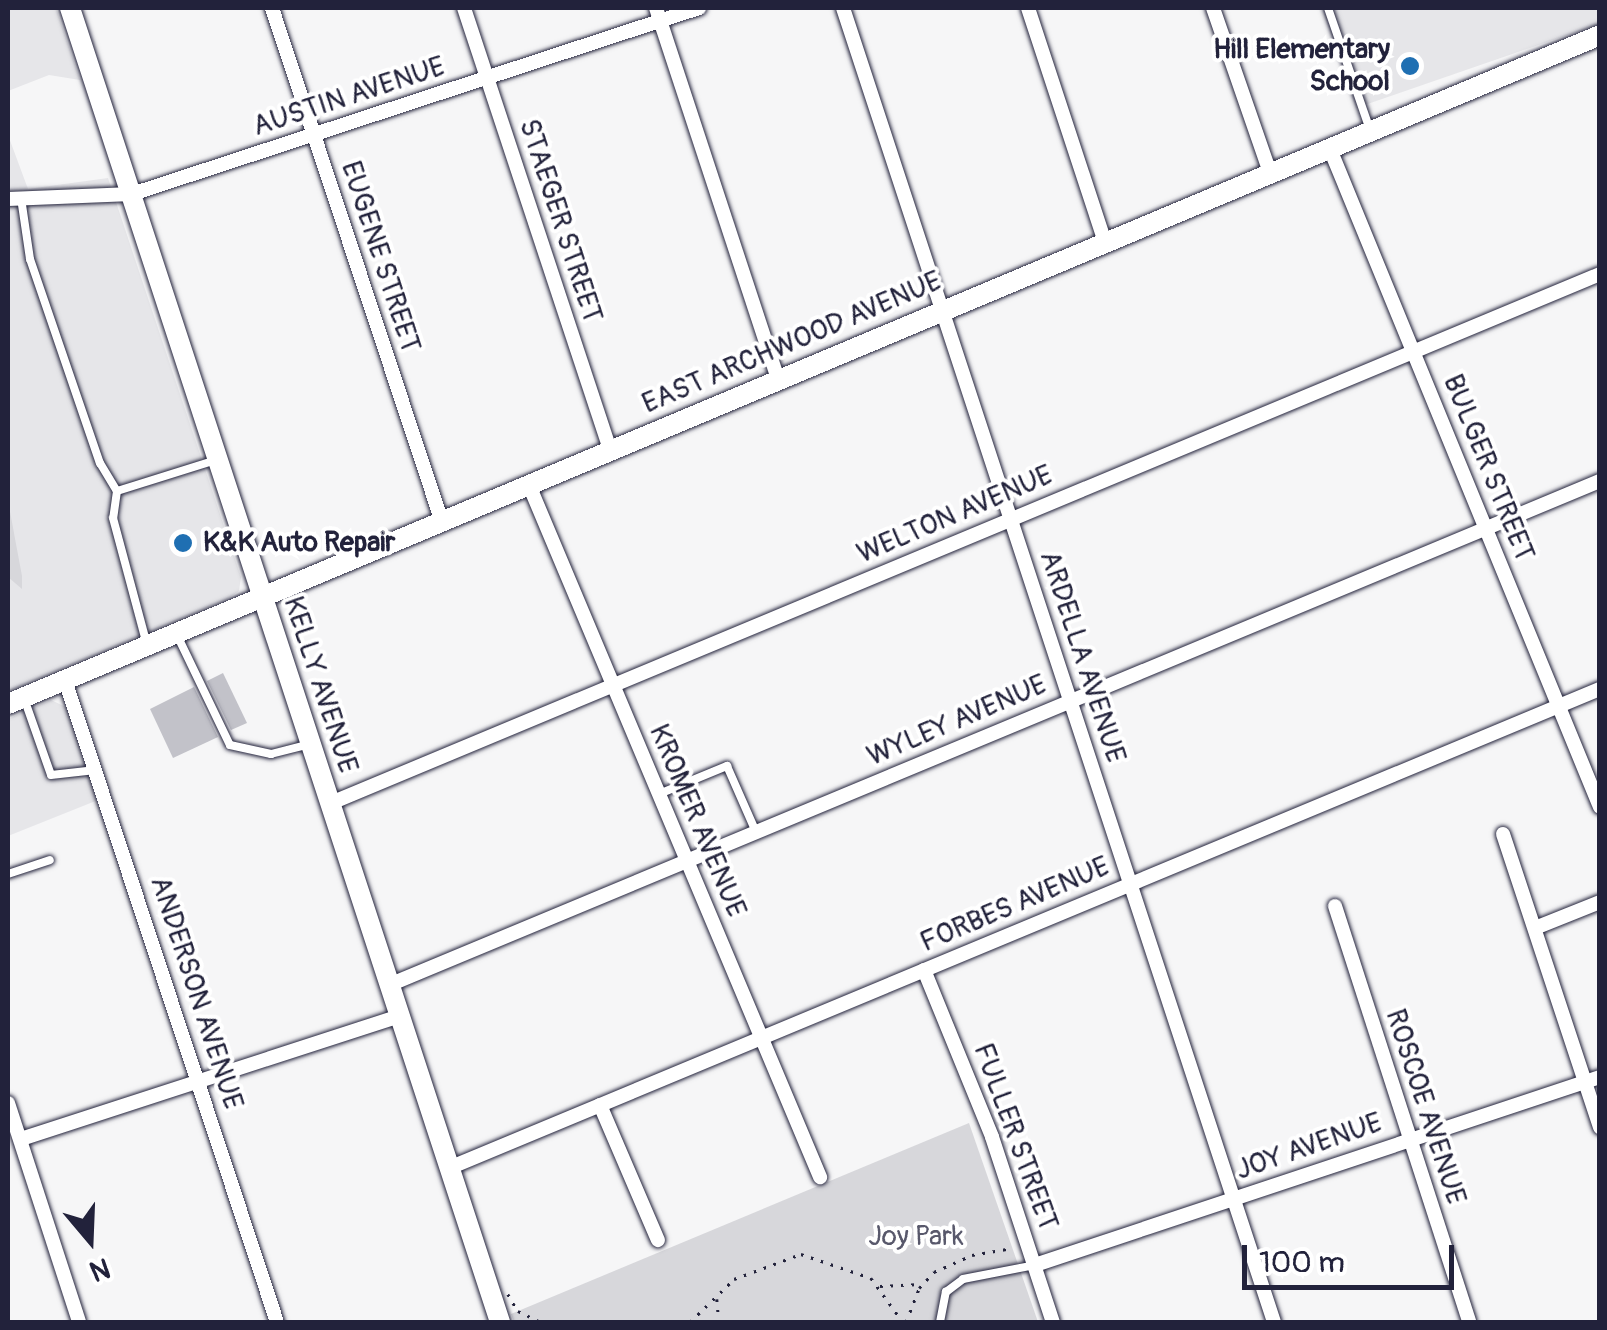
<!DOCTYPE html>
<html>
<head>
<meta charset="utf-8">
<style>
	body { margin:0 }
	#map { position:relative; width:1607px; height:1330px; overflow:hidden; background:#f6f6f7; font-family:Pangolin,sans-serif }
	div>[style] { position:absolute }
	.built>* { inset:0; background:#e6e6e9 }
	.green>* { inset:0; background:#d7d7db }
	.building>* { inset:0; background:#c2c2c9 }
	.path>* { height:2.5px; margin-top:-1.25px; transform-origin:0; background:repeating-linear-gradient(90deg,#22223b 0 2.5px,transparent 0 10.5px) }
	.roads { filter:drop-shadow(0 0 2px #22223b) drop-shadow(0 0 2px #22223b) }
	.service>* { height:8px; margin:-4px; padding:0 4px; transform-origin:4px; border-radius:4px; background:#fff }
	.minor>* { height:14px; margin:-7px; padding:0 7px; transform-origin:7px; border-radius:7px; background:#fff }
	.secondary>* { height:20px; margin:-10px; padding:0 10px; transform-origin:10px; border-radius:10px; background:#fff }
	.dots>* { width:28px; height:28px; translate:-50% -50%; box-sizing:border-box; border:5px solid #fff; border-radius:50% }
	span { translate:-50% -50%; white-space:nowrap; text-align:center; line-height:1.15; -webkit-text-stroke:8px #fff; paint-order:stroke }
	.poi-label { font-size:28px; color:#22223b; font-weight:700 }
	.right { translate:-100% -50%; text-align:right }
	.left { translate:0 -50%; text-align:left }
	.street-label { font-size:28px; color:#22223b }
	.park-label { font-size:28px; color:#58586b }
	.frame { position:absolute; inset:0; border:10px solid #22223b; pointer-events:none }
	.north { position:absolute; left:40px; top:1190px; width:100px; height:100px; -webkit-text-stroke:8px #fff; paint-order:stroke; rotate:161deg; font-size:28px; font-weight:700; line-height:40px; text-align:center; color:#22223b }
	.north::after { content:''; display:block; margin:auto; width:35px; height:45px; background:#22223b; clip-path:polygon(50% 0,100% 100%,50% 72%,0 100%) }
	.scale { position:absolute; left:1242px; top:1245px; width:212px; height:45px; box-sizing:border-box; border:5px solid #22223b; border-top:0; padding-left:12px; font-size:30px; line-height:35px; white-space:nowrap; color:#22223b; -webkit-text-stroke:8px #fff; paint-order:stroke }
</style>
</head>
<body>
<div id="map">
	<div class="built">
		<i style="clip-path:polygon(8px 8px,56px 8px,80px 80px,49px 75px,8px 91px)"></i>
		<i style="clip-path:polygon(1322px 8px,1599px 8px,1599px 24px,1356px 108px)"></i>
		<i style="clip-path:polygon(8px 135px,28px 189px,108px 178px,241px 577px,239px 591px,227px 599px,8px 691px)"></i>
		<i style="clip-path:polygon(51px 700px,70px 709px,98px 800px,8px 836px,8px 719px)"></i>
	</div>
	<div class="green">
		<i style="clip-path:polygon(8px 501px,22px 576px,22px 589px,8px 577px)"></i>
		<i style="clip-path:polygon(969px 1123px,1038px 1322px,514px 1322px,511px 1314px)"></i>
	</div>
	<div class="building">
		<i style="clip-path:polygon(223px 673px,247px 723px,231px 730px,207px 681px)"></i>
		<i style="clip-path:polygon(194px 687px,218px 737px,173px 758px,150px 709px)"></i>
	</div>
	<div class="path">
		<i style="left:880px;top:1286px;width:41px;rotate:-2.8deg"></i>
		<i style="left:508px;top:1294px;width:20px;rotate:60deg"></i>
		<i style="left:518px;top:1311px;width:25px;rotate:26deg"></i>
		<i style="left:717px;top:1299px;width:23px;rotate:85deg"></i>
		<i style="left:690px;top:1322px;width:62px;rotate:-44.3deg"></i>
		<i style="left:734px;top:1279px;width:72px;rotate:-20.5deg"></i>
		<i style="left:801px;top:1254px;width:74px;rotate:18.9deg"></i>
		<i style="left:871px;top:1278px;width:54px;rotate:54deg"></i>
		<i style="left:906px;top:1322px;width:36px;rotate:-69deg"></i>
		<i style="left:919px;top:1288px;width:22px;rotate:-47deg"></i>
		<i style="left:934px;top:1272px;width:42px;rotate:-24.1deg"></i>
		<i style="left:972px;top:1255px;width:41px;rotate:-9.9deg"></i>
	</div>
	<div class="roads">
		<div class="service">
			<i style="left:1328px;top:8px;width:126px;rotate:71deg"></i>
			<i style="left:21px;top:198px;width:62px;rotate:81.6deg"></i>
			<i style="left:30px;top:259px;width:216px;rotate:71.1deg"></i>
			<i style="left:100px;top:463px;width:33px;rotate:59deg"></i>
			<i style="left:117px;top:491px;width:27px;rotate:98deg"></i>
			<i style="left:113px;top:518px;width:131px;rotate:75deg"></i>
			<i style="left:117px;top:491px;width:104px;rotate:-17.4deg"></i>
			<i style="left:177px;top:635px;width:122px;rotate:64.3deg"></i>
			<i style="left:230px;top:745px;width:42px;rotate:12.4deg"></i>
			<i style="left:271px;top:754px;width:40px;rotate:-14.4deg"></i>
			<i style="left:25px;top:701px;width:78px;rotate:70.6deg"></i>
			<i style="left:51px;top:775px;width:45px;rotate:-6.3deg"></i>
			<i style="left:659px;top:794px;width:74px;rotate:-22.4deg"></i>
			<i style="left:727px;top:766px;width:72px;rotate:66.3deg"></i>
			<i style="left:8px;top:874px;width:44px;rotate:-18.4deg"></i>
			<i style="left:940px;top:1322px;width:31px;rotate:-79deg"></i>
			<i style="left:946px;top:1292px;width:21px;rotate:-37deg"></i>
			<i style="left:963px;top:1279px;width:73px;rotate:-11deg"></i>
		</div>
		<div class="minor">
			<i style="left:272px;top:8px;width:541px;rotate:71.7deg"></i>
			<i style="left:464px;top:8px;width:465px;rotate:71.7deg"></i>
			<i style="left:656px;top:8px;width:391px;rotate:71.8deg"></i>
			<i style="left:843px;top:8px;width:1383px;rotate:71.84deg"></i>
			<i style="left:1028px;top:8px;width:246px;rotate:71.8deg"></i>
			<i style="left:1213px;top:8px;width:175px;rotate:70.9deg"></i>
			<i style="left:1330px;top:149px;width:711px;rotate:67.69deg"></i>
			<i style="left:8px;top:199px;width:124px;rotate:-2.3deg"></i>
			<i style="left:132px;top:194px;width:597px;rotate:-18.16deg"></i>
			<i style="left:529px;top:485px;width:751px;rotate:67.19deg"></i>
			<i style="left:65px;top:680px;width:676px;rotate:71.73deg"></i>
			<i style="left:331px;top:803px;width:1375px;rotate:-22.63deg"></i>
			<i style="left:1503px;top:834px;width:309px;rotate:71.7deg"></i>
			<i style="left:1335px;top:906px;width:437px;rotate:72.1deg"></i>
			<i style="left:1535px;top:928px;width:70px;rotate:-21.8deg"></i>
			<i style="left:924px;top:970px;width:180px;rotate:67.8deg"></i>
			<i style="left:992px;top:1137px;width:195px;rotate:71.8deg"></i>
			<i style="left:389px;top:985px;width:1312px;rotate:-22.6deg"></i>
			<i style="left:8px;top:1103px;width:230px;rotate:72deg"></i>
			<i style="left:600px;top:1105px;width:147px;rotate:66.8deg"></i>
			<i style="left:21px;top:1139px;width:398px;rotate:-18deg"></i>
			<i style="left:449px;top:1168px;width:1247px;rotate:-22.6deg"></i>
			<i style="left:1035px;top:1265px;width:595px;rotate:-18.4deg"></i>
		</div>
		<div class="secondary">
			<i style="left:70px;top:8px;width:1383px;rotate:71.88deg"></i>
			<i style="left:8px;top:704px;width:1727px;rotate:-22.79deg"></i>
		</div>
	</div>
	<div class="dots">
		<i style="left:1410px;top:66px;background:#1f6fb2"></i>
		<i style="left:183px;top:543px;background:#1f6fb2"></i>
	</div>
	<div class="poi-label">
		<span class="right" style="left:1390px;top:66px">Hill Elementary<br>School</span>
		<span class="left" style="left:203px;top:543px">K&amp;K Auto Repair</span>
	</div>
	<div class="street-label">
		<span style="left:349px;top:97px;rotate:-18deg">AUSTIN AVENUE</span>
		<span style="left:560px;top:221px;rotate:72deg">STAEGER STREET</span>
		<span style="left:380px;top:257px;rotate:72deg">EUGENE STREET</span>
		<span style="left:792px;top:343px;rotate:-23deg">EAST ARCHWOOD AVENUE</span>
		<span style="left:1488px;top:468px;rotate:68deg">BULGER STREET</span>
		<span style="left:955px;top:515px;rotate:-23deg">WELTON AVENUE</span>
		<span style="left:1082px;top:657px;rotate:72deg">ARDELLA AVENUE</span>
		<span style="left:320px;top:685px;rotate:72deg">KELLY AVENUE</span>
		<span style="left:957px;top:721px;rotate:-23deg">WYLEY AVENUE</span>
		<span style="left:697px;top:821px;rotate:67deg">KROMER AVENUE</span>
		<span style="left:1015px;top:905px;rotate:-23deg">FORBES AVENUE</span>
		<span style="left:196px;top:993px;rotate:72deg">ANDERSON AVENUE</span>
		<span style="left:1425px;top:1107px;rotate:72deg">ROSCOE AVENUE</span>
		<span style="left:1015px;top:1137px;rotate:70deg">FULLER STREET</span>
		<span style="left:1309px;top:1147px;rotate:-19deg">JOY AVENUE</span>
	</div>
	<div class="park-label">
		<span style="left:916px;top:1237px">Joy Park</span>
	</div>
	<div class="frame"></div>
	<div class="north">N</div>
	<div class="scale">100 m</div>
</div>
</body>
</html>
